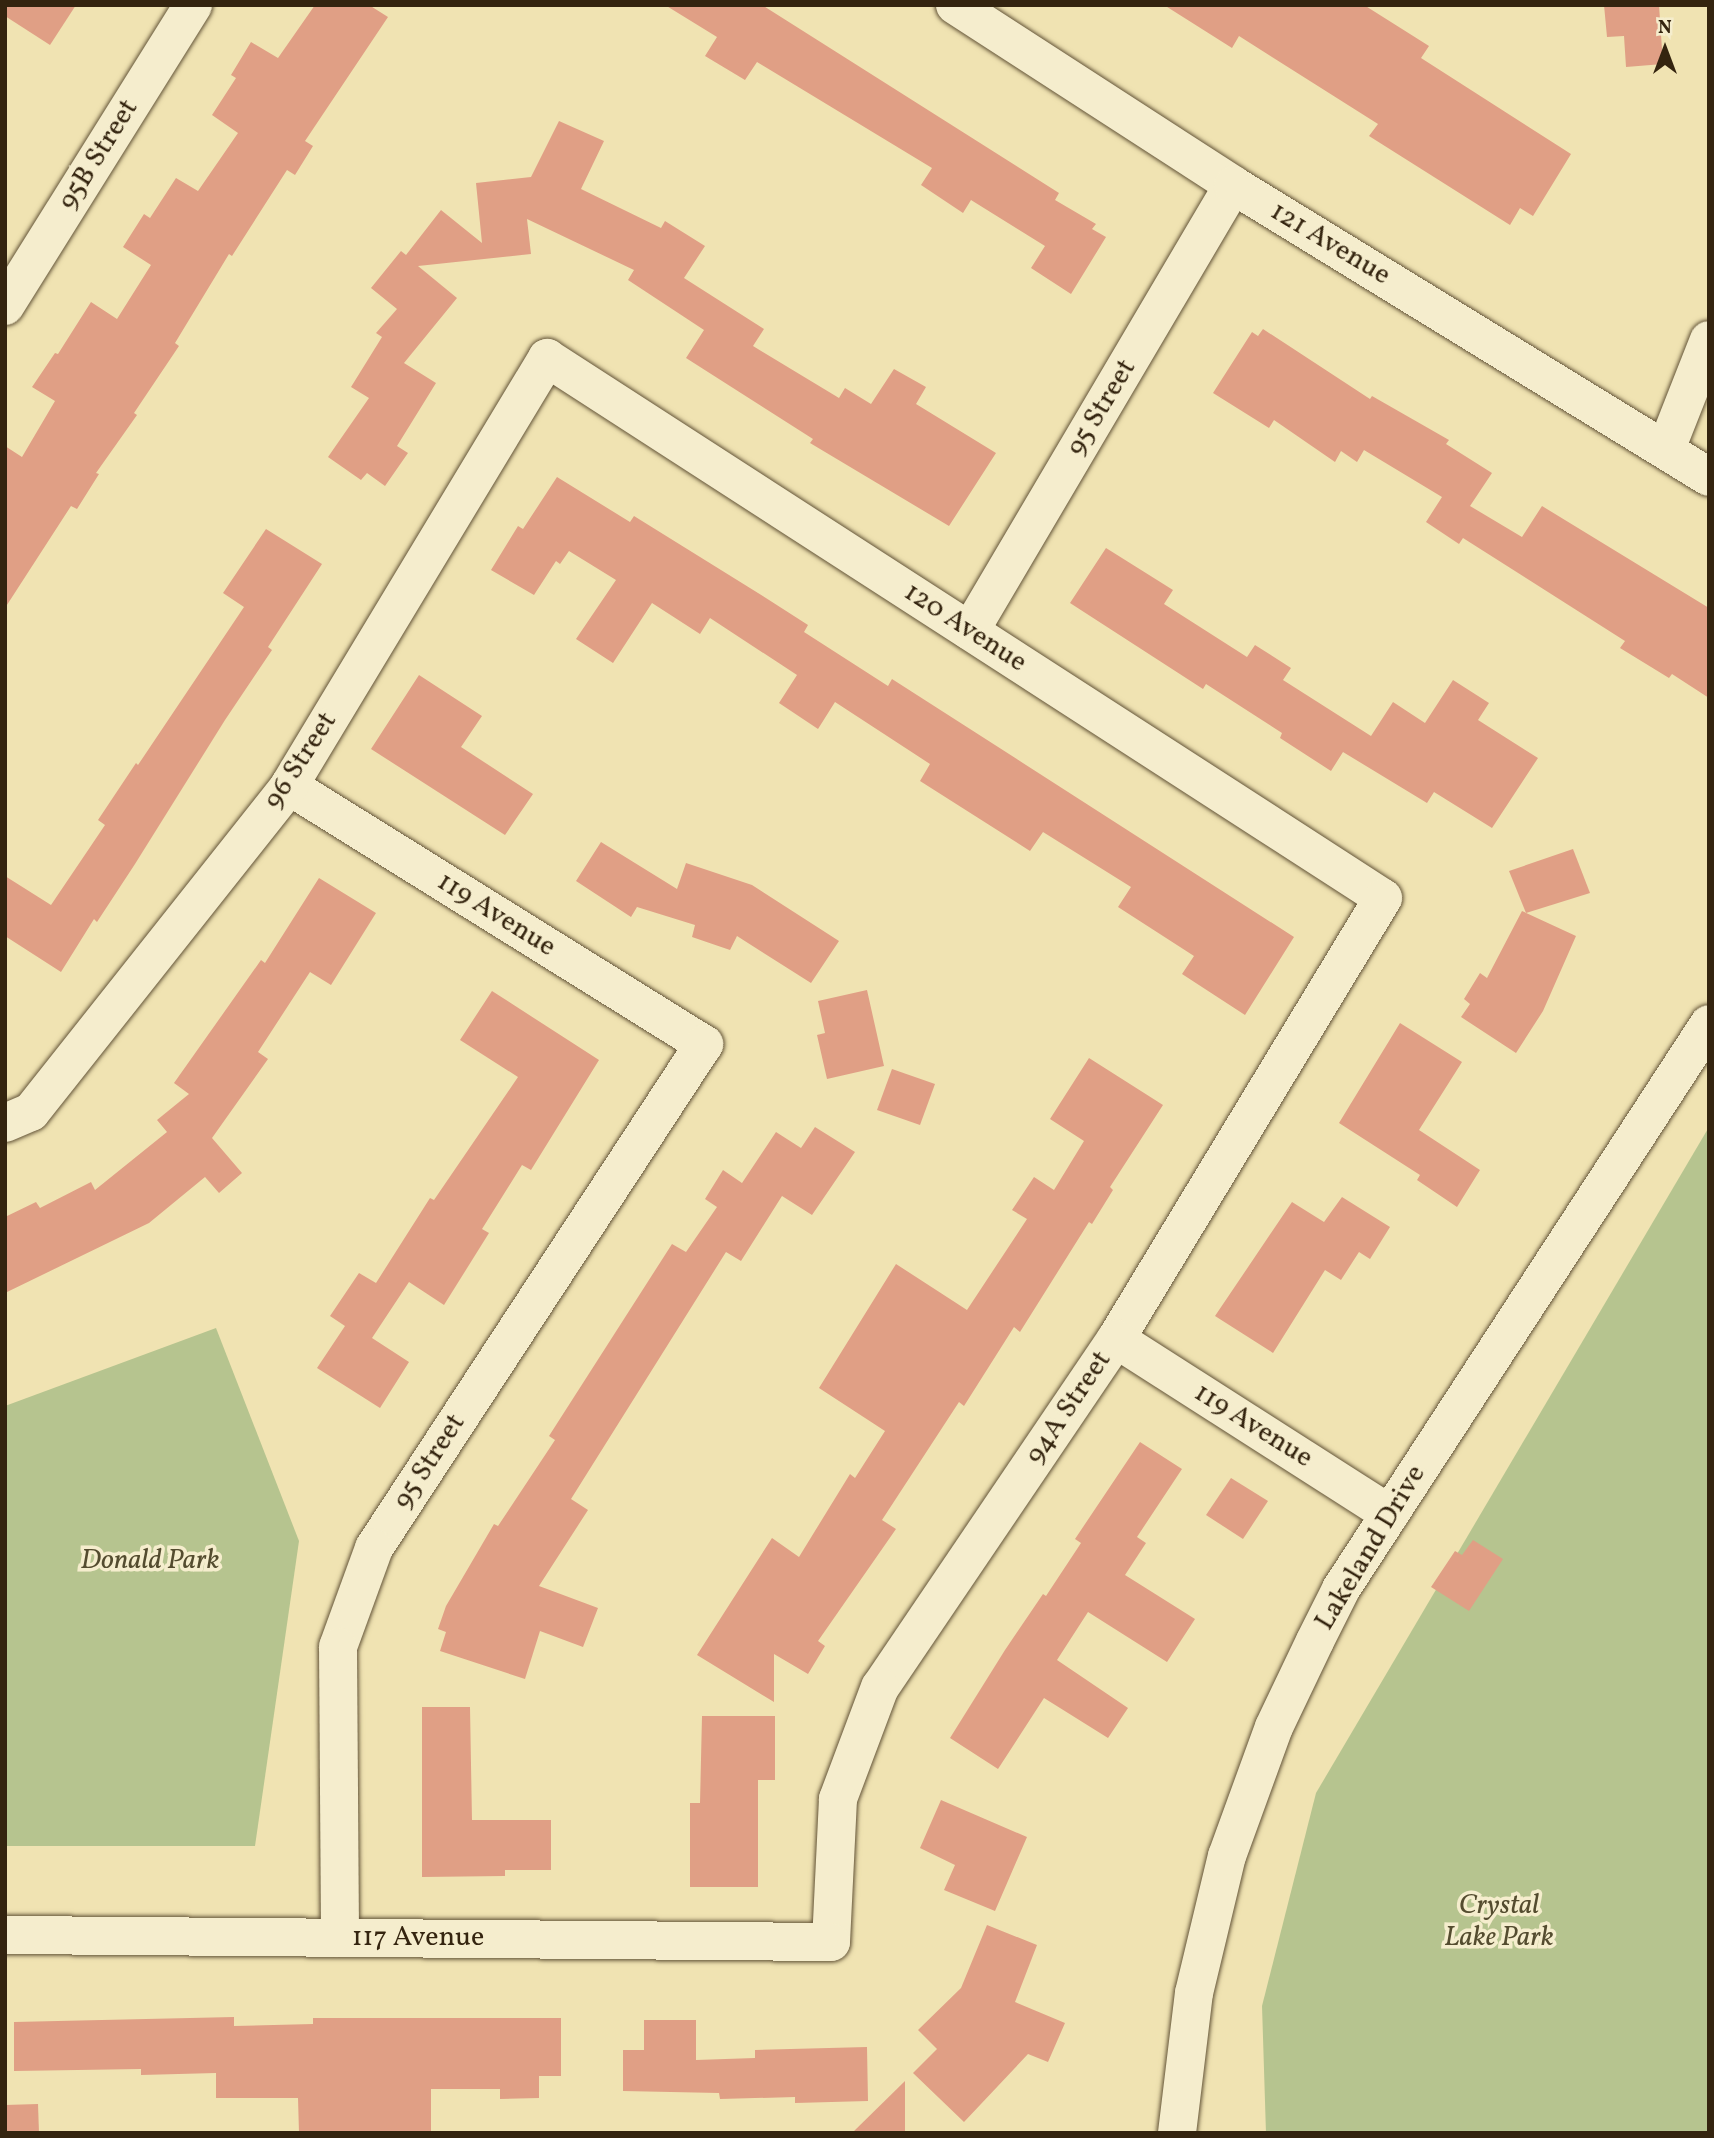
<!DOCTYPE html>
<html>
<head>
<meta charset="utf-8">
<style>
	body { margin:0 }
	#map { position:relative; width:1714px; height:2138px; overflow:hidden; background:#f0e3b2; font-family:Vollkorn,serif }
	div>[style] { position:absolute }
	.green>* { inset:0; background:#b6c48f }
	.building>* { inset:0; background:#e09f85 }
	.roads { filter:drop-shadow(0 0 2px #635438) drop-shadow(0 0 2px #635438) }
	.minor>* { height:38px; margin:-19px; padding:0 19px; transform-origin:19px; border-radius:19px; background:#f5edcd }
	.tertiary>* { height:38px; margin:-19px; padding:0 19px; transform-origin:19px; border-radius:19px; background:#f5edcd }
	span { translate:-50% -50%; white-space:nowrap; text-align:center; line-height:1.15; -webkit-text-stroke:7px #f5edcd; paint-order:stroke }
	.street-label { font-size:28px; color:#34240f }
	.park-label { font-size:28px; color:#544c2f; font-style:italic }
	.frame { position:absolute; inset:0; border:7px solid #34240f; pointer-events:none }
	.north { position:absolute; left:1630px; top:14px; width:70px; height:70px; -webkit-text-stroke:5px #f5edcd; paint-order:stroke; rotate:0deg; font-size:19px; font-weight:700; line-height:28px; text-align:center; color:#34240f }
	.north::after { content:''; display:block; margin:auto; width:24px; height:32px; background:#34240f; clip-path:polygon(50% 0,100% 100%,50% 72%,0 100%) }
</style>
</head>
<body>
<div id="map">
	<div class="green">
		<i style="clip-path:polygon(1709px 1127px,1709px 2133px,1266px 2133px,1262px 2006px,1316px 1793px)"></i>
		<i style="clip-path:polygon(216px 1328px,299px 1541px,255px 1846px,5px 1846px,5px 1406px)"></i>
	</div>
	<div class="building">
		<i style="clip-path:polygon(5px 5px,76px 5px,50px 45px,5px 16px)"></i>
		<i style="clip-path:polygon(315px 5px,369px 5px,388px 17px,305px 141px,313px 146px,295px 175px,287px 170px,232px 256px,229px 254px,175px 343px,179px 346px,134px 413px,137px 415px,96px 473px,99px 474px,77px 509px,71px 506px,5px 608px,5px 446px,22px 457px,55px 401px,32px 387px,55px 353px,58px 354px,91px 302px,117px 319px,151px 265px,123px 247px,144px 214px,150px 218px,176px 178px,198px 191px,238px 133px,212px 115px,236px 78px,231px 75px,251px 42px,278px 58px)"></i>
		<i style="clip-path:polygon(665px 5px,762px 5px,1059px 193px,1055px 200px,1096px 224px,1092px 229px,1106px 237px,1071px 294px,1031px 268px,1045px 246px,971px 200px,963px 213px,921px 185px,932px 168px,757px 62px,745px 80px,705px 56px,717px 37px)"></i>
		<i style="clip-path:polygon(1164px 5px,1364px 5px,1429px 46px,1421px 58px,1571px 154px,1533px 216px,1520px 208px,1510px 225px,1369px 136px,1378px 124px,1239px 36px,1232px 48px)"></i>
		<i style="clip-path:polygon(1604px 5px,1659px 5px,1663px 64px,1626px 67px,1624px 36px,1607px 37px)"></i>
		<i style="clip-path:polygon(559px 121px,604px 141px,581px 189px,661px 228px,665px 221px,705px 246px,684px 278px,764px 329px,753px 346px,839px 398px,845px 388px,871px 404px,894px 369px,926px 387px,916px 404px,996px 453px,949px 526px,810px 443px,813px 439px,686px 358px,704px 330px,628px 280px,634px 270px,527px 219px,531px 254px,418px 266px,457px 298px,404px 363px,436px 383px,397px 446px,408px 453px,385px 486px,367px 473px,361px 480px,328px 457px,369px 398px,351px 387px,382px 337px,376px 333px,397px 309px,371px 288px,401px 251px,406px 255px,441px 210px,482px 243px,476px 183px,531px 177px)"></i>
		<i style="clip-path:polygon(1263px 329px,1370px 399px,1372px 396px,1449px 440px,1446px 444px,1492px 473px,1470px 506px,1522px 537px,1542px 506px,1709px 608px,1709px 698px,1672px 674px,1669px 678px,1620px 648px,1625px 641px,1463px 538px,1459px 544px,1426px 522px,1442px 497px,1364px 450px,1357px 462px,1341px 451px,1335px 462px,1274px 420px,1269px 428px,1213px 393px,1252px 332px,1258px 336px)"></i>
		<i style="clip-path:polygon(557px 477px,630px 522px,634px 516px,758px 593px,808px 625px,804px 632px,888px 686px,892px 679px,1294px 937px,1245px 1015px,1182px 974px,1194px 956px,1118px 907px,1131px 887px,1043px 832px,1030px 851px,920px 781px,930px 764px,835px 702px,818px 729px,779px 703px,797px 675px,710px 618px,700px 634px,652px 603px,613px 663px,576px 639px,616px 580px,569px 551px,560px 564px,556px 561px,534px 595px,491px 570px,518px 526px,523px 529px)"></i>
		<i style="clip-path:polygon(266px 529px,322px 564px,268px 647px,272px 650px,225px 720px,135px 864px,97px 922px,94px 919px,61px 972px,5px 936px,5px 876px,51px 905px,105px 825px,98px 820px,136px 763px,138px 765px,244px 607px,223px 593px)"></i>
		<i style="clip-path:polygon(1106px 548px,1173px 590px,1164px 604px,1247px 657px,1255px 645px,1291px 668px,1283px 680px,1371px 736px,1393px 702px,1425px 723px,1453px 680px,1489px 703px,1478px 720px,1538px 758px,1492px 828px,1434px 792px,1427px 803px,1343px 752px,1331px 771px,1280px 738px,1282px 733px,1206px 684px,1203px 689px,1070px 603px)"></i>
		<i style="clip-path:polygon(419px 675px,482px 716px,461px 747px,533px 794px,505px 835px,371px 749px)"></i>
		<i style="clip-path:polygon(601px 842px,677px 889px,686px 863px,752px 885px,839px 941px,811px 983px,737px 936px,730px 950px,692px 937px,695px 925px,637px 907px,631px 917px,576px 881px)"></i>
		<i style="clip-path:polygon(1573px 849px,1590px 893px,1526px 913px,1509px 871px)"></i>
		<i style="clip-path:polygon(319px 878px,376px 913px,331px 985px,310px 972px,258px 1052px,268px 1059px,212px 1138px,242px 1173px,219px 1193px,205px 1177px,149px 1223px,5px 1293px,5px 1217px,36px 1202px,40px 1208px,91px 1182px,95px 1190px,167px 1132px,157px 1120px,189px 1094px,174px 1083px,261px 960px,265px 963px)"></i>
		<i style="clip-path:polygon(1522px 911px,1576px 936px,1543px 1011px,1516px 1053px,1461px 1017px,1470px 1004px,1464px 999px,1480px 973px,1487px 978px)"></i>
		<i style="clip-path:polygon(867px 990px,884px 1066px,827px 1079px,817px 1035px,825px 1033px,818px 1001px)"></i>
		<i style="clip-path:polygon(492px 991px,599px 1060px,531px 1170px,522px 1165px,482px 1229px,489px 1233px,444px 1305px,409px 1282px,372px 1338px,409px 1362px,380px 1408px,317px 1368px,345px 1326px,330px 1316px,359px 1273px,376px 1283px,430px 1198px,434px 1200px,518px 1077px,460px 1040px)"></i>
		<i style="clip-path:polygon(1400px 1023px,1462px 1062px,1419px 1130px,1480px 1170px,1457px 1207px,1417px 1180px,1420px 1175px,1339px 1123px)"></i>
		<i style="clip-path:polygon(1089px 1058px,1163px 1105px,1110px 1187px,1113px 1190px,1092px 1224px,1089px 1222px,1020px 1332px,1014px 1327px,964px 1406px,959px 1402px,882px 1520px,896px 1529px,818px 1641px,825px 1646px,808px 1674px,774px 1654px,774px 1702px,697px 1655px,772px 1538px,799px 1557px,850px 1474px,855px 1478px,885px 1431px,819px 1388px,896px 1264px,967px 1310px,1027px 1219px,1012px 1210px,1034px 1177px,1054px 1190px,1084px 1141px,1050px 1119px)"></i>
		<i style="clip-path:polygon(892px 1069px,935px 1084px,920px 1125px,877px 1110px)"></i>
		<i style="clip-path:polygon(815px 1127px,855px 1152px,812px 1215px,782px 1196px,741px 1261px,726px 1252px,571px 1499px,588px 1510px,539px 1586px,598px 1608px,583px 1647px,540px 1631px,525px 1679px,440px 1651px,446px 1632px,438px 1629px,446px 1606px,494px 1524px,498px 1526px,555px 1440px,549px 1436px,672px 1244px,686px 1252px,717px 1207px,705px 1199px,723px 1170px,742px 1183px,776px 1132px,801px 1148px)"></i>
		<i style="clip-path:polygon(1342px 1197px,1390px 1227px,1370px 1259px,1359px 1252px,1341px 1280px,1325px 1270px,1273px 1353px,1215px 1316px,1292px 1202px,1324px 1222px)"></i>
		<i style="clip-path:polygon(1140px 1442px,1182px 1469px,1137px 1537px,1146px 1543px,1125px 1575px,1195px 1619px,1167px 1662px,1088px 1612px,1057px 1660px,1128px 1708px,1108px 1738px,1044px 1698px,998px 1769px,950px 1738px,1005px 1650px,1043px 1594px,1046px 1596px,1081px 1543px,1075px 1539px)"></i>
		<i style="clip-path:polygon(1231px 1478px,1268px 1501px,1243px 1539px,1206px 1515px)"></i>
		<i style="clip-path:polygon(1473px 1540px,1503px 1559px,1469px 1611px,1431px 1587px,1455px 1551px,1462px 1555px)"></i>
		<i style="clip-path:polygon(422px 1707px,470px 1707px,472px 1820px,551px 1820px,551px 1870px,505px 1870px,505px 1876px,422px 1877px)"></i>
		<i style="clip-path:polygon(702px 1716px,775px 1716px,775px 1780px,758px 1780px,758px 1887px,690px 1887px,690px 1803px,700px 1803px)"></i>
		<i style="clip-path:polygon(941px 1800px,1027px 1837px,995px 1911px,944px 1890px,955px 1865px,920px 1848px)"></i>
		<i style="clip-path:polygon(987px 1925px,1037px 1945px,1015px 2002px,1065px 2023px,1048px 2062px,1028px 2054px,964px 2122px,913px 2073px,937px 2049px,918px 2030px,961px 1988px)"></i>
		<i style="clip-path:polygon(234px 2017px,234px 2026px,313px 2024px,313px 2018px,561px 2018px,561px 2076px,539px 2076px,539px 2098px,500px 2099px,500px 2089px,431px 2089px,431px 2133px,299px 2133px,298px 2098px,216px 2098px,216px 2073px,141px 2075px,141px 2069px,14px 2071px,14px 2022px)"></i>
		<i style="clip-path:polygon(644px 2020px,696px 2020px,696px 2060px,755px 2058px,755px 2050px,867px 2047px,868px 2101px,795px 2103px,795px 2097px,720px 2099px,719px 2093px,623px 2091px,623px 2050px,644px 2050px)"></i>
		<i style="clip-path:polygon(905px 2081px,905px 2133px,852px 2133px)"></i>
		<i style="clip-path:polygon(38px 2104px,39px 2133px,5px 2133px,5px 2105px)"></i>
	</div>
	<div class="roads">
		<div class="minor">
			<i style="left:5px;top:306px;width:355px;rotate:-58deg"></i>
			<i style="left:1666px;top:449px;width:117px;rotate:-68.5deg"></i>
			<i style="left:970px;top:631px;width:518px;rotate:-59.47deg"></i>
			<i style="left:289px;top:786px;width:489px;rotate:31.9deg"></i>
			<i style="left:704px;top:1044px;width:602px;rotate:123.22deg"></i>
			<i style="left:374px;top:1548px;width:105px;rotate:110deg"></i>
			<i style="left:338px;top:1647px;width:291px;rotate:89.6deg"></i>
			<i style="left:5px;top:1123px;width:28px;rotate:-23deg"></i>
			<i style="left:31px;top:1112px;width:416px;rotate:-51.6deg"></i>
			<i style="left:289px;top:786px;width:500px;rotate:-58.9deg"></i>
			<i style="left:547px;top:358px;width:995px;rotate:32.86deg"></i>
			<i style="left:1383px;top:898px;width:516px;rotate:121.19deg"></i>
			<i style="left:1116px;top:1339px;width:420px;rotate:124.1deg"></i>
			<i style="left:880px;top:1687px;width:120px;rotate:110.6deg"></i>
			<i style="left:838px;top:1799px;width:143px;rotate:92.8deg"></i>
			<i style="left:831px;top:1942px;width:826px;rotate:-179.51deg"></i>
			<i style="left:1116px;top:1339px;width:325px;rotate:32.6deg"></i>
		</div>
		<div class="tertiary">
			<i style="left:955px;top:5px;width:331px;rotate:32.9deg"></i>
			<i style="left:1233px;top:185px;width:558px;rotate:31.53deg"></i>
			<i style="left:1177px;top:2133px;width:141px;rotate:-83.1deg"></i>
			<i style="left:1194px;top:1993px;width:141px;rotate:-76.5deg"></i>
			<i style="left:1227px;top:1856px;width:137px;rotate:-70deg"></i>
			<i style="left:1274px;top:1727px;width:95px;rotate:-64.5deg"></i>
			<i style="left:1315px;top:1641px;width:58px;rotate:-63.4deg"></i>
			<i style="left:1341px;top:1589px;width:674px;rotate:-56.92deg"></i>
		</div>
	</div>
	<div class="street-label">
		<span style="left:99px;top:155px;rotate:-58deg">95B Street</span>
		<span style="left:1330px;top:244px;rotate:31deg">121 Avenue</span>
		<span style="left:1102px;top:408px;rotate:-59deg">95 Street</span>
		<span style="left:965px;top:628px;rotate:33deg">120 Avenue</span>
		<span style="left:301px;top:761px;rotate:-57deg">96 Street</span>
		<span style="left:496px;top:915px;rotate:32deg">119 Avenue</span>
		<span style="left:1069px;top:1408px;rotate:-56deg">94A Street</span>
		<span style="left:1253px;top:1426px;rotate:32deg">119 Avenue</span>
		<span style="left:430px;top:1462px;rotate:-57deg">95 Street</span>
		<span style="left:1371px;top:1548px;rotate:-59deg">Lakeland Drive</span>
		<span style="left:418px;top:1938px">117 Avenue</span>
	</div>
	<div class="park-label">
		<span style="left:150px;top:1561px">Donald Park</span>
		<span style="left:1499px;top:1922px">Crystal<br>Lake Park</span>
	</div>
	<div class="frame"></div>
	<div class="north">N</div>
</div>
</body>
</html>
